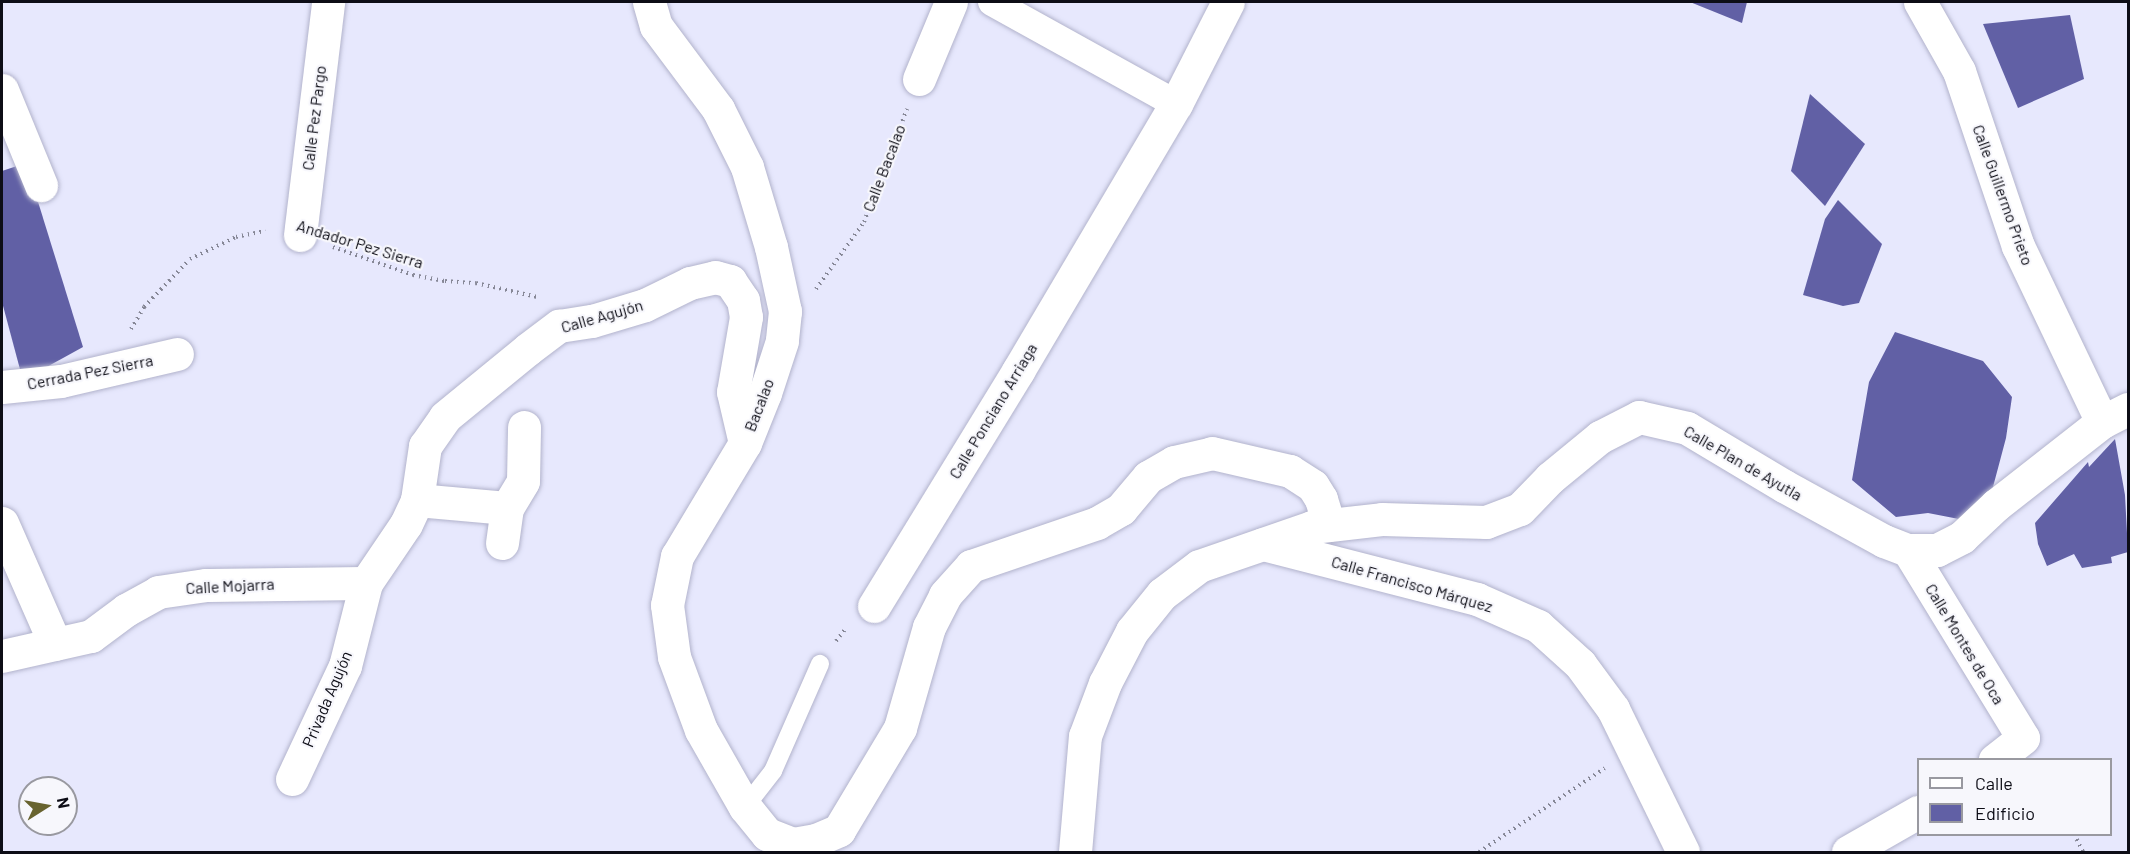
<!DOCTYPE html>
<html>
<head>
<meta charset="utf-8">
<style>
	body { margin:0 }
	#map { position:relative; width:2130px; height:854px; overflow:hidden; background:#e7e8fd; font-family:Barlow,sans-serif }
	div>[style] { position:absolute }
	.building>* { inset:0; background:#6160a5 }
	.path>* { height:4px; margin-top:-2px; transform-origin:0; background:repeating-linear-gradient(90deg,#868796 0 1.5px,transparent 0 6px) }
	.roads { filter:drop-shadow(0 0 2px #b2b3cc) drop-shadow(0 0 2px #b2b3cc) }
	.service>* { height:18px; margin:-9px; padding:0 9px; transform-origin:9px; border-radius:9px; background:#fff }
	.pedestrian>* { height:28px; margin:-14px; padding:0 14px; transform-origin:14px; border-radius:14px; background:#fff }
	.minor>* { height:33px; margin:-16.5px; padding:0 16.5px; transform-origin:16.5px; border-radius:16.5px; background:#fff }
	.tertiary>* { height:33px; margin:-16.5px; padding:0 16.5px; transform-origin:16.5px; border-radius:16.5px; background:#fff }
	span { translate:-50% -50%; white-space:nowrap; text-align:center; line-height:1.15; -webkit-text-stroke:4.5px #f7f7fc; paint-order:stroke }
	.street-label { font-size:16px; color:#0d0d16 }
	.frame { position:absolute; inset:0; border:3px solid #0d0d16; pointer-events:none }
	.legend { position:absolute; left:1917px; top:758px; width:195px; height:78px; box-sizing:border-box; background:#f7f7fc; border:2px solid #9999a0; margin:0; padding:8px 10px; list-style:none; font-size:18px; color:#0d0d16 }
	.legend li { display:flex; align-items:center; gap:12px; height:30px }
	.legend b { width:30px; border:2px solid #9999a0 }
	.north { position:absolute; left:18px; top:776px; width:60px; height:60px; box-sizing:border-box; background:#f7f7fc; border:2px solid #9999a0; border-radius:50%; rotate:79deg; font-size:16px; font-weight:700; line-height:24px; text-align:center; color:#0d0d16 }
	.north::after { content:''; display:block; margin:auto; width:21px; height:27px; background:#68632f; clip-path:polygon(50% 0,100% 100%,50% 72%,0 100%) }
</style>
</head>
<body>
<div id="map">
	<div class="building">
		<i style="clip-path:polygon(1690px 2px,1747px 2px,1742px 23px)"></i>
		<i style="clip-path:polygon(2070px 15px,2084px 79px,2018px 108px,1983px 24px)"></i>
		<i style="clip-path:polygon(1810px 94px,1865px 144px,1825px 206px,1791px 171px)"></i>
		<i style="clip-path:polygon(26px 163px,83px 347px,34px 374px,21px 373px,2px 302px,2px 171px)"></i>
		<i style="clip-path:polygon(1838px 200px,1882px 244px,1859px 303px,1843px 306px,1803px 295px,1825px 219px)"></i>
		<i style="clip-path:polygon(1895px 332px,1983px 361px,2012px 397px,2006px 438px,1989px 502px,1964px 520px,1928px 513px,1896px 517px,1852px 480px,1869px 382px)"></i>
		<i style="clip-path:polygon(2115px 439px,2125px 495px,2128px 552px,2111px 557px,2112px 563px,2082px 568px,2074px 554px,2047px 566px,2038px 544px,2035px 523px,2088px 462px,2089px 467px)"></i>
	</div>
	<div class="path">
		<i style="left:333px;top:247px;width:85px;rotate:19.3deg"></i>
		<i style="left:413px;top:275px;width:33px;rotate:11deg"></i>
		<i style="left:445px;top:281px;width:31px;rotate:4deg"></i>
		<i style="left:476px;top:283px;width:63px;rotate:12.9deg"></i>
		<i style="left:816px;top:289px;width:82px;rotate:-54.4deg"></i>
		<i style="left:864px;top:222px;width:121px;rotate:-69.2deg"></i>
		<i style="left:131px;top:329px;width:26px;rotate:-59deg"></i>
		<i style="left:144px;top:307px;width:66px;rotate:-46.2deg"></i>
		<i style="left:190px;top:259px;width:51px;rotate:-25.6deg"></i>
		<i style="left:236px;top:237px;width:30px;rotate:-12deg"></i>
		<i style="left:836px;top:641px;width:16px;rotate:-52deg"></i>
		<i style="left:2074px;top:834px;width:20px;rotate:63deg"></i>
		<i style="left:1479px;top:852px;width:151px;rotate:-33.7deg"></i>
	</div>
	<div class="roads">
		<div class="service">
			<i style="left:745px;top:807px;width:46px;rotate:-52.1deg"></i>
			<i style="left:773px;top:771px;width:117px;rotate:-66.3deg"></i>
		</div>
		<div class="pedestrian">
			<i style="left:992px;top:2px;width:210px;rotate:29deg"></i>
		</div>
		<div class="minor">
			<i style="left:649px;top:2px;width:25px;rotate:74deg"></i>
			<i style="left:656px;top:26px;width:104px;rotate:53.2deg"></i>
			<i style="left:718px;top:109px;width:65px;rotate:63.4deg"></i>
			<i style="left:747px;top:167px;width:84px;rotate:73.3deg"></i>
			<i style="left:771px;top:247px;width:66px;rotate:77.7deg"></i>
			<i style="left:785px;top:311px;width:30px;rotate:96deg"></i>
			<i style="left:782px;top:341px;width:55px;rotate:108.1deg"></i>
			<i style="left:765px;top:393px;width:54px;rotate:111.8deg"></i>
			<i style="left:745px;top:443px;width:132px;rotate:121deg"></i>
			<i style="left:677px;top:556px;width:50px;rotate:101.5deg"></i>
			<i style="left:667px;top:605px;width:52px;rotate:82.3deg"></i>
			<i style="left:674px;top:657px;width:78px;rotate:69.7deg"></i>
			<i style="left:701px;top:730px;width:89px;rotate:60.3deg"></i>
			<i style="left:745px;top:807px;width:35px;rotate:51deg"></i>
			<i style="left:767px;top:834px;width:28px;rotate:21deg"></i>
			<i style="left:793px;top:844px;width:23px;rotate:-10deg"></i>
			<i style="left:816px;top:840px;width:25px;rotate:-23deg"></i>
			<i style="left:839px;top:830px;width:119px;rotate:-59.1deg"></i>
			<i style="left:900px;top:728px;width:105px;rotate:-74deg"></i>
			<i style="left:929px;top:627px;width:36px;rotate:-63deg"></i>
			<i style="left:945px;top:595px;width:39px;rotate:-48deg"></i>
			<i style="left:971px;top:566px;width:133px;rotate:-18.8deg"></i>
			<i style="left:1097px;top:523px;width:28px;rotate:-30deg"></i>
			<i style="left:1121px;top:509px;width:42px;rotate:-49.8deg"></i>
			<i style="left:1148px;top:477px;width:30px;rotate:-30deg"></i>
			<i style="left:1174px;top:462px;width:39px;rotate:-13deg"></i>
			<i style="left:1212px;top:453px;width:80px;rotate:13deg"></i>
			<i style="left:1290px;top:471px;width:27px;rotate:33deg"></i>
			<i style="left:1313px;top:486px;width:15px;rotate:58deg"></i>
			<i style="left:1321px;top:499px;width:27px;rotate:73deg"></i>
			<i style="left:1920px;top:2px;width:79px;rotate:60.5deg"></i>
			<i style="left:1959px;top:71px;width:185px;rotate:71.4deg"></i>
			<i style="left:2018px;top:246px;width:195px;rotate:64.5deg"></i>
			<i style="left:919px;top:79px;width:83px;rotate:-67.4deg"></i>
			<i style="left:2px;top:90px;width:103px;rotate:67.7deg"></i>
			<i style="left:300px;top:235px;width:235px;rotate:-83.1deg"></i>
			<i style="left:2px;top:387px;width:59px;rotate:-5.8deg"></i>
			<i style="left:61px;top:381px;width:119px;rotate:-13.1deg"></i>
			<i style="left:417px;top:500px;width:90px;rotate:5.1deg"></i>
			<i style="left:2px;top:523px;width:132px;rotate:66.3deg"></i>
			<i style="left:502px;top:543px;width:35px;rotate:-82deg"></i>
			<i style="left:507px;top:508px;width:31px;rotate:-59deg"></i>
			<i style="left:523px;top:481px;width:54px;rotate:-88.9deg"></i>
			<i style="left:1263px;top:544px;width:221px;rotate:14.4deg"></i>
			<i style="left:1477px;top:599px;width:67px;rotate:23.9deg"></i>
			<i style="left:1538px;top:626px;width:57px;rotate:42.1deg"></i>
			<i style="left:1580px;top:664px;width:56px;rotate:53.7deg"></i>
			<i style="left:1613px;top:709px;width:159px;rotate:63.9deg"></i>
			<i style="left:1908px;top:550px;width:220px;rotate:58.5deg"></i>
			<i style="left:2023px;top:738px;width:36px;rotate:142deg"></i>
			<i style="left:874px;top:606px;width:276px;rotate:-58.5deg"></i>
			<i style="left:1018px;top:371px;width:310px;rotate:-59.4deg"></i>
			<i style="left:1176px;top:104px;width:114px;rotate:-63deg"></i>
			<i style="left:2px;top:656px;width:91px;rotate:-12.7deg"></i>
			<i style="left:91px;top:636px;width:44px;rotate:-36.6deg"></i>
			<i style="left:126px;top:610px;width:37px;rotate:-29deg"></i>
			<i style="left:158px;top:592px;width:49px;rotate:-8.3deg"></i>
			<i style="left:206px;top:585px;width:160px;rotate:-0.7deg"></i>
			<i style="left:292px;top:779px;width:125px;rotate:-64.9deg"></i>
			<i style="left:345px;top:666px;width:86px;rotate:-75.8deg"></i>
			<i style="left:366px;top:583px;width:71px;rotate:-55.9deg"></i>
			<i style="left:406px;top:524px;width:26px;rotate:-65deg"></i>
			<i style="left:417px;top:500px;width:55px;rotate:-81.6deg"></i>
			<i style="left:425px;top:446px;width:35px;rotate:-55deg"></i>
			<i style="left:445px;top:417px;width:107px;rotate:-39.3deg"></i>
			<i style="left:528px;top:349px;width:39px;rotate:-37deg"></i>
			<i style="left:559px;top:326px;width:33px;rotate:-9deg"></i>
			<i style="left:592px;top:321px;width:55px;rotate:-16.8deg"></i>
			<i style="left:645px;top:305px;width:50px;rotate:-26.1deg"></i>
			<i style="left:690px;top:283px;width:26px;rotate:-13deg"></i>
			<i style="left:715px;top:277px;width:16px;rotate:15deg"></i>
			<i style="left:730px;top:281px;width:23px;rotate:56deg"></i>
			<i style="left:743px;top:300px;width:17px;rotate:80deg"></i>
			<i style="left:746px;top:317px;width:76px;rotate:99.8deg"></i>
			<i style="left:733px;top:392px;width:52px;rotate:76.8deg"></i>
			<i style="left:1848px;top:852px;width:81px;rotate:-29.7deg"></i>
		</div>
		<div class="tertiary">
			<i style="left:1075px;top:852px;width:116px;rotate:-85.1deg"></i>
			<i style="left:1085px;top:736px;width:57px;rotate:-69.3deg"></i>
			<i style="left:1105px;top:683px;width:59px;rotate:-62.6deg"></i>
			<i style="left:1132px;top:631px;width:48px;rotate:-51deg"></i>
			<i style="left:1162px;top:594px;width:46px;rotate:-37.1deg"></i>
			<i style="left:1199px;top:566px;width:120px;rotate:-19deg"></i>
			<i style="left:1312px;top:527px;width:70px;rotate:-6.5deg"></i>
			<i style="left:1382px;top:519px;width:104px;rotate:1.7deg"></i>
			<i style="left:1486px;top:522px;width:36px;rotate:-21deg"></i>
			<i style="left:1520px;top:509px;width:43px;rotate:-45.9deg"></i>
			<i style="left:1550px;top:478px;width:65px;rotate:-39.4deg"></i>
			<i style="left:1600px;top:437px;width:44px;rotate:-27.1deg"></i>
			<i style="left:1639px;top:417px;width:49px;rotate:12.9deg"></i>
			<i style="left:1687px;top:428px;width:113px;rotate:30.9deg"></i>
			<i style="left:1784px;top:486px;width:114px;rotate:28.8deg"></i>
			<i style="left:1884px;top:541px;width:26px;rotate:21deg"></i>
			<i style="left:1908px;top:550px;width:29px"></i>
			<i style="left:1937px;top:550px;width:28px;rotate:-27deg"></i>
			<i style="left:1962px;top:537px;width:47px;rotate:-43.3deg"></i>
			<i style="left:1996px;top:505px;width:135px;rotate:-38.1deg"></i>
			<i style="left:2102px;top:422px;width:29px;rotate:-27deg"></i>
		</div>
	</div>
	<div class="street-label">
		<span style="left:314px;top:118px;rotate:-83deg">Calle Pez Pargo</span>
		<span style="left:884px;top:168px;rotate:-69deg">Calle Bacalao</span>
		<span style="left:2003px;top:195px;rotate:70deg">Calle Guillermo Prieto</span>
		<span style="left:360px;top:244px;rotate:17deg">Andador Pez Sierra</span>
		<span style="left:602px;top:316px;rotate:-16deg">Calle Agujón</span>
		<span style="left:90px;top:372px;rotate:-11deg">Cerrada Pez Sierra</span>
		<span style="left:759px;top:405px;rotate:-69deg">Bacalao</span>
		<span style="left:993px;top:411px;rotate:-59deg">Calle Ponciano Arriaga</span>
		<span style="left:1743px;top:463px;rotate:30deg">Calle Plan de Ayutla</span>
		<span style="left:1412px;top:584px;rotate:16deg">Calle Francisco Márquez</span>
		<span style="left:230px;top:586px;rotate:-3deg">Calle Mojarra</span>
		<span style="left:1965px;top:644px;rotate:59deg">Calle Montes de Oca</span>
		<span style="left:327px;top:699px;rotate:-67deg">Privada Agujón</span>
	</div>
	<div class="frame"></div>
	<ul class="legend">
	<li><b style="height:8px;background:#fff"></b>Calle</li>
	<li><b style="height:16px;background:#6160a5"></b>Edificio</li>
	</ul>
	<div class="north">N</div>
</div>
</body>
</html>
